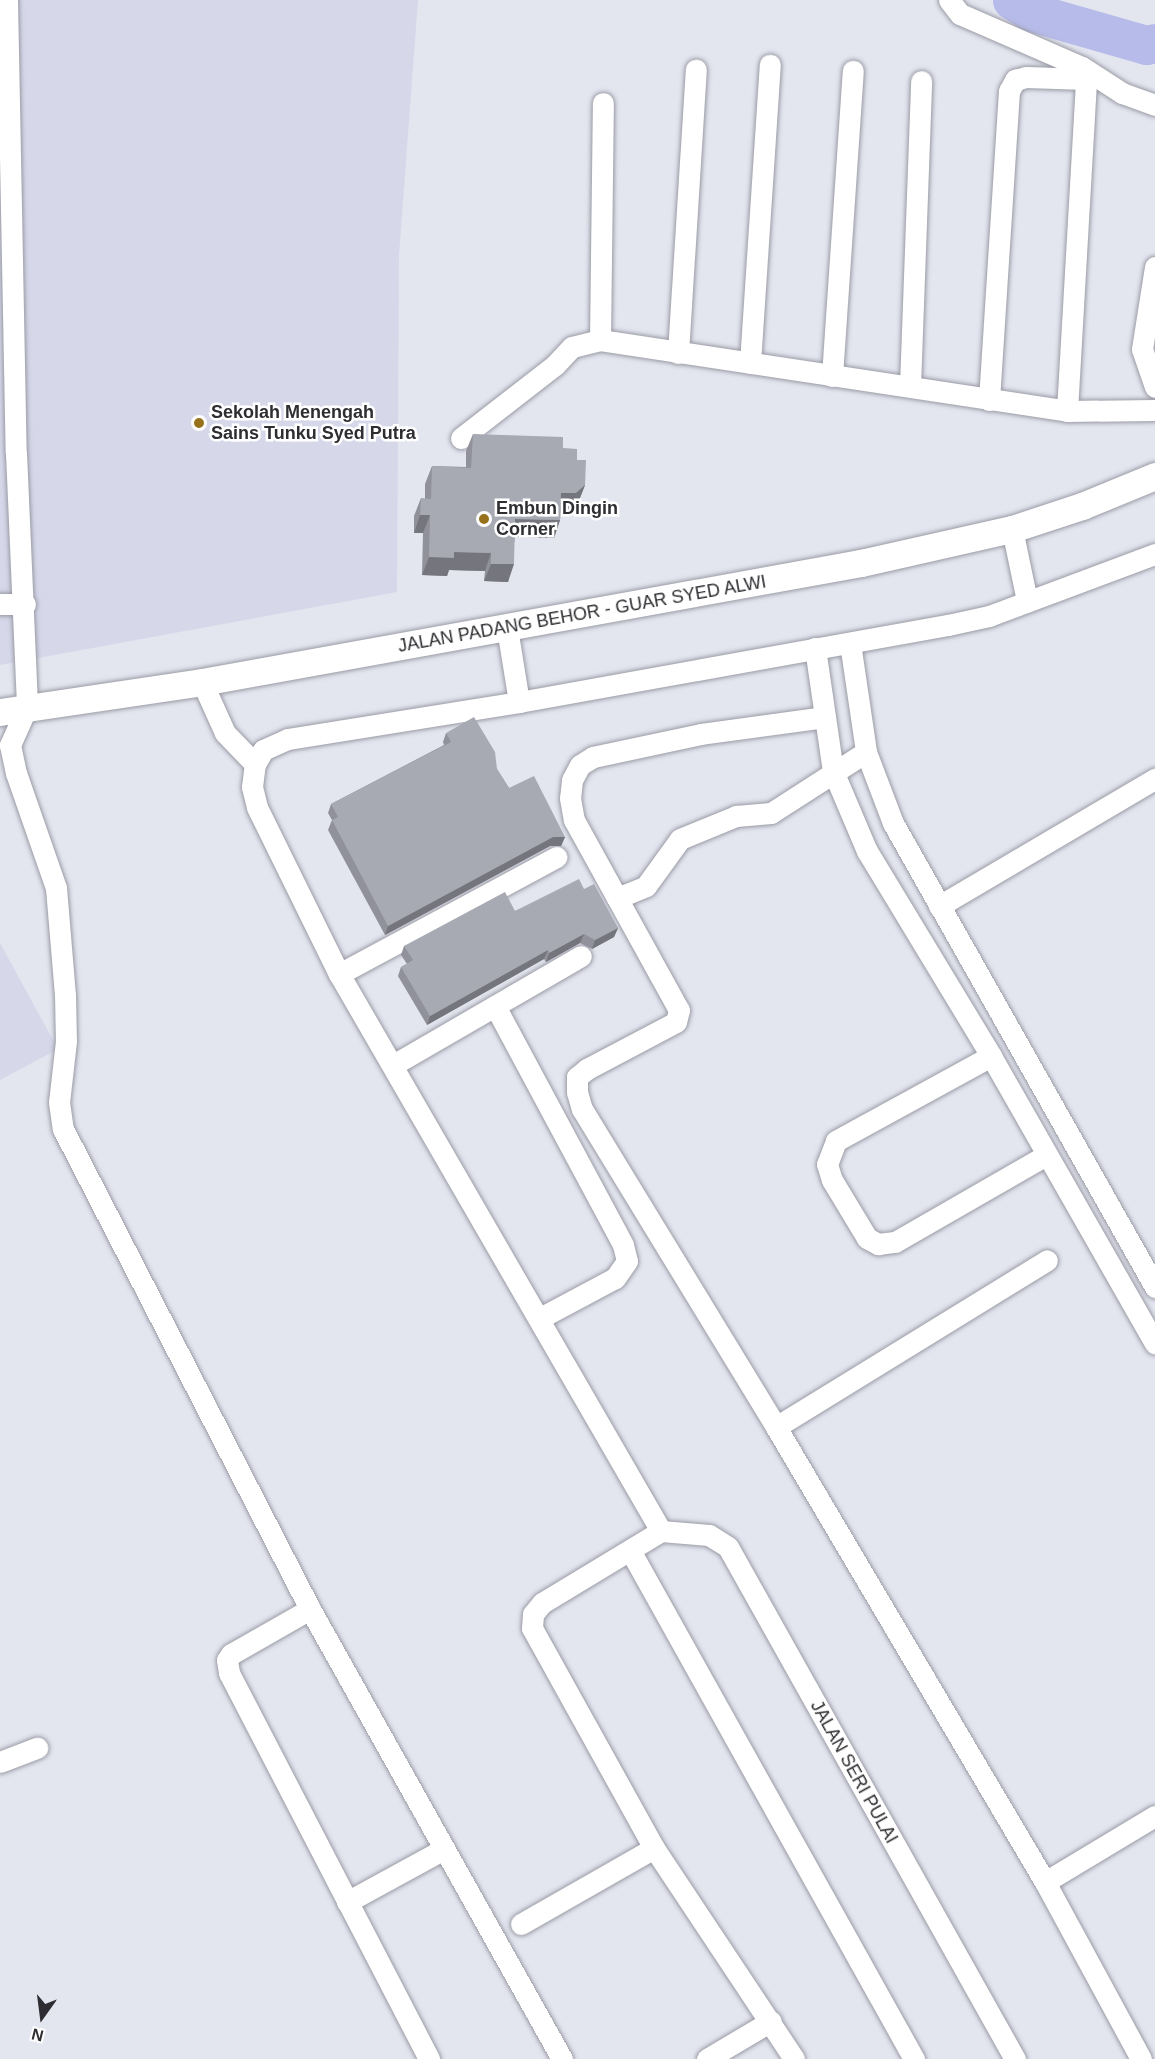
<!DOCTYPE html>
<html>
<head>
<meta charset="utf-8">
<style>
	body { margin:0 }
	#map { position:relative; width:1155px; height:2059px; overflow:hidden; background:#e3e5ef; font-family:Arial,sans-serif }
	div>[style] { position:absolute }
	.built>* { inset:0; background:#d6d8ea }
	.river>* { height:39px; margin:-19.5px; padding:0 19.5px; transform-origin:19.5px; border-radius:19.5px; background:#b7bbea }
	.roads { filter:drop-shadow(0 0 2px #9a9ba5) drop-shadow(0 0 2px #9a9ba5) }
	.minor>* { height:21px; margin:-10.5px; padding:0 10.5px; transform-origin:10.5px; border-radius:10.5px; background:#fff }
	.major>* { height:27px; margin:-13.5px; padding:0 13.5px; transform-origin:13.5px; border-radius:13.5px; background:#fff }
	.wall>* { inset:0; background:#90919a }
	.shaded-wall>* { inset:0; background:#75767d }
	.building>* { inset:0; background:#a7a9b3 }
	.dots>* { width:16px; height:16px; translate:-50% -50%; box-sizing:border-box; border:3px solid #fff; border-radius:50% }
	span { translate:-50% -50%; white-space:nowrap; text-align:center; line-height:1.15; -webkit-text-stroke:5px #fff; paint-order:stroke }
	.poi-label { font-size:18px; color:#2e2e32; font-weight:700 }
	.left { translate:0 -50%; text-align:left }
	.street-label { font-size:18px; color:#2e2e32 }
	.north { position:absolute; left:12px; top:1987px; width:60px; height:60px; -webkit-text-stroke:4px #fff; paint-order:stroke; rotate:194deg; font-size:16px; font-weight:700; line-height:24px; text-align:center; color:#2e2e32 }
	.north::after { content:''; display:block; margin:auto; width:21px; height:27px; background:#2e2e32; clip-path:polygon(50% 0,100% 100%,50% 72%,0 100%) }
</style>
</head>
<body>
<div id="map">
	<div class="built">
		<i style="clip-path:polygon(0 0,418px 0,399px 255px,397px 592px,0 665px)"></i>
		<i style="clip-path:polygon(0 943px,58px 1049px,0 1080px)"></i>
	</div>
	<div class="river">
		<i style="left:1012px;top:0;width:22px;rotate:32deg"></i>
		<i style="left:1031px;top:12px;width:120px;rotate:16deg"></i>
		<i style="left:1146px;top:45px;width:9px;rotate:-13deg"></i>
	</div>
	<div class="roads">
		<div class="minor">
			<i style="left:7px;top:0;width:453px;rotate:88.9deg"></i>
			<i style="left:16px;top:453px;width:254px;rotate:87.5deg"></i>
			<i style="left:27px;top:707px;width:42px;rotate:114.1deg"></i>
			<i style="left:10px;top:745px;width:29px;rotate:78deg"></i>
			<i style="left:16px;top:773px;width:122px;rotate:70.8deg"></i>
			<i style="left:56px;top:888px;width:107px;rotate:85.2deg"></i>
			<i style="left:65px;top:995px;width:46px;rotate:88.8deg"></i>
			<i style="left:66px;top:1041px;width:61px;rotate:96.5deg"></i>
			<i style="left:59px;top:1102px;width:27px;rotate:82deg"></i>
			<i style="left:63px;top:1129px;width:540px;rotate:62.77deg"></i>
			<i style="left:310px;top:1609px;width:516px;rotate:60.75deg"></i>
			<i style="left:949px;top:0;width:18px;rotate:52deg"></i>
			<i style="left:960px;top:14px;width:133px;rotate:23.5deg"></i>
			<i style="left:1082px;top:67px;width:48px;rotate:33deg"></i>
			<i style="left:1122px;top:93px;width:35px;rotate:20deg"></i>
			<i style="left:1155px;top:267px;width:83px;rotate:99deg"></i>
			<i style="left:1142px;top:349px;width:40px;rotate:71.1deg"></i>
			<i style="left:600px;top:340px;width:237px;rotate:-89.3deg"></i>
			<i style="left:678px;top:353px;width:284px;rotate:-86.4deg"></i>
			<i style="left:750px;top:363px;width:299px;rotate:-86.2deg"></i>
			<i style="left:832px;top:376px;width:306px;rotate:-86.1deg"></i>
			<i style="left:910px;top:386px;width:305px;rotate:-87.9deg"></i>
			<i style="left:989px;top:400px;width:310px;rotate:-86.3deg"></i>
			<i style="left:1009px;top:91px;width:13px;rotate:-61deg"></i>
			<i style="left:1015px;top:80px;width:11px;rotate:-15deg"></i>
			<i style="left:1026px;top:77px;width:60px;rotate:1.9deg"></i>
			<i style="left:1086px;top:79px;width:7px;rotate:-34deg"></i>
			<i style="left:1067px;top:411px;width:333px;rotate:-86.7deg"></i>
			<i style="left:461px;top:438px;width:119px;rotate:-37.8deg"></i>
			<i style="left:555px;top:365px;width:25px;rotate:-47deg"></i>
			<i style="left:572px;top:347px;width:29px;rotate:-14deg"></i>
			<i style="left:600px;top:340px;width:472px;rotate:8.6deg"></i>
			<i style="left:1067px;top:411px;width:88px;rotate:-0.7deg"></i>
			<i style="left:1012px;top:529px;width:74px;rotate:78.2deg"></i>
			<i style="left:0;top:604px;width:25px"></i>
			<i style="left:507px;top:628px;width:75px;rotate:80.8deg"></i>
			<i style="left:850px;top:643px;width:110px;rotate:81.6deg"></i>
			<i style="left:866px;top:752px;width:76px;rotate:69.2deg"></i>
			<i style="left:893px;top:823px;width:533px;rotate:60.55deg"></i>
			<i style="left:815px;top:648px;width:124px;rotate:81.7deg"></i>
			<i style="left:833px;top:771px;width:87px;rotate:67deg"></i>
			<i style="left:867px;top:851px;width:240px;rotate:58.8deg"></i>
			<i style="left:991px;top:1056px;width:331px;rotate:60.3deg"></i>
			<i style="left:202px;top:682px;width:56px;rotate:65.7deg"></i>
			<i style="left:225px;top:733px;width:43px;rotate:45.9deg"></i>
			<i style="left:825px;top:717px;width:125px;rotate:172.2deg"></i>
			<i style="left:701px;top:734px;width:110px;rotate:168deg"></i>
			<i style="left:593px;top:757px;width:15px;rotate:148deg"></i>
			<i style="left:580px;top:765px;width:17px;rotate:118deg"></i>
			<i style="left:572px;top:780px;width:18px;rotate:96deg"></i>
			<i style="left:570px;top:798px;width:22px;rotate:80deg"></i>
			<i style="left:574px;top:820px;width:217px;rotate:61.1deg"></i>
			<i style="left:679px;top:1010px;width:12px;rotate:104deg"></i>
			<i style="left:676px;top:1022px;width:101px;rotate:152.2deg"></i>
			<i style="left:587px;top:1069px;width:13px;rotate:141deg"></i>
			<i style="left:577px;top:1077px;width:15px;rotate:90deg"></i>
			<i style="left:577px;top:1092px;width:18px;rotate:74deg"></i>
			<i style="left:582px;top:1109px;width:373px;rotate:58.6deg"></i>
			<i style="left:776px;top:1427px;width:529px;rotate:59.41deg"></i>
			<i style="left:1045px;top:1882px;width:201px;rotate:61.5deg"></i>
			<i style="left:617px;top:898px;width:31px;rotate:-22deg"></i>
			<i style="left:646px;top:886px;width:58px;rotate:-54.1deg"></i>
			<i style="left:680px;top:839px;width:61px;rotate:-22.3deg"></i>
			<i style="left:736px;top:816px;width:35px;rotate:-5deg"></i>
			<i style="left:771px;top:813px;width:113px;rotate:-32.7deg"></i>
			<i style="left:939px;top:906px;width:251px;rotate:-30.5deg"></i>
			<i style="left:339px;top:974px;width:247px;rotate:-28.3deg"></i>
			<i style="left:495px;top:1006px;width:271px;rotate:61.8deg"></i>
			<i style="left:623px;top:1245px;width:16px;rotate:76deg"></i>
			<i style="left:627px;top:1261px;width:21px;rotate:125deg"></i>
			<i style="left:615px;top:1278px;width:85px;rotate:151.9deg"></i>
			<i style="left:991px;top:1056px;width:177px;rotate:151.3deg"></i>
			<i style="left:836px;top:1141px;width:25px;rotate:111deg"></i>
			<i style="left:827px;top:1164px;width:17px;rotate:73deg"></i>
			<i style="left:832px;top:1180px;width:68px;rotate:58.9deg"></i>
			<i style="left:867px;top:1238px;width:13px;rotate:29deg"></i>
			<i style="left:878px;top:1244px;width:17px;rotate:-7deg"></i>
			<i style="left:895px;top:1242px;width:174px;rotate:-29.9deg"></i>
			<i style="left:393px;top:1065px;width:217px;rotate:-30.1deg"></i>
			<i style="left:776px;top:1427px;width:318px;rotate:-31.6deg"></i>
			<i style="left:661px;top:1531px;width:643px;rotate:-120.03deg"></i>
			<i style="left:339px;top:974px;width:186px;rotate:-116.2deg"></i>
			<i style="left:257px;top:807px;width:21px;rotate:-104deg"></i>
			<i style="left:252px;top:787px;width:23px;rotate:-83deg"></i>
			<i style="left:255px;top:764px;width:16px;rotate:-60deg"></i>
			<i style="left:263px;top:750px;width:27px;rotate:-24deg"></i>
			<i style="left:288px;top:739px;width:234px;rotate:-9.1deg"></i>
			<i style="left:519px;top:702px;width:436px;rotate:-10.2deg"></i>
			<i style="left:948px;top:625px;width:42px;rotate:-12.4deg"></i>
			<i style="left:989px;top:616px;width:177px;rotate:-20.5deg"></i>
			<i style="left:661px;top:1531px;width:139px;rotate:148.8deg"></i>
			<i style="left:542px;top:1603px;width:14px;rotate:129deg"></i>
			<i style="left:533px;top:1614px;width:14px;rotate:94deg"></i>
			<i style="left:532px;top:1628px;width:252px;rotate:61deg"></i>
			<i style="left:654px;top:1848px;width:253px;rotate:56.4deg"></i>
			<i style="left:661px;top:1531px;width:48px;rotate:4.8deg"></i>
			<i style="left:709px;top:1535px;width:22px;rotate:32deg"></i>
			<i style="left:728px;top:1547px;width:587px;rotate:60.73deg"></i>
			<i style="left:631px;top:1552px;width:581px;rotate:60.83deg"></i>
			<i style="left:310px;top:1609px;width:91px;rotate:150.3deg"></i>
			<i style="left:231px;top:1654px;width:7px;rotate:124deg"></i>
			<i style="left:227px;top:1660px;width:13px;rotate:81deg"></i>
			<i style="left:229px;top:1673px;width:435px;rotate:62.6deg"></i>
			<i style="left:0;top:1762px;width:40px;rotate:-21deg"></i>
			<i style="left:1045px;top:1882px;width:128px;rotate:-31deg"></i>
			<i style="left:347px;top:1902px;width:111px;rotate:-28.7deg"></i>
			<i style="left:521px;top:1924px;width:153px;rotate:-29.7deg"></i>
			<i style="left:707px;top:2059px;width:74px;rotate:-30.7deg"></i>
		</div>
		<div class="major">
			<i style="left:0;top:712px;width:204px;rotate:-8.4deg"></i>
			<i style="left:202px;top:682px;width:670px;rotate:-10.24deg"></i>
			<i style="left:861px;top:563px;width:155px;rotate:-12.7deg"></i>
			<i style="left:1012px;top:529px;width:74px;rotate:-18.2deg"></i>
			<i style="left:1082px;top:506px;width:79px;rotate:-22.3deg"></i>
		</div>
	</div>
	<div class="wall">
		<i style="clip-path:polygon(473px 434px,563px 448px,577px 460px,585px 485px,578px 503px,569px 511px,561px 511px,560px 520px,554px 538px,515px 537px,508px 582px,484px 581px,485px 571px,449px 570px,447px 576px,422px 575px,423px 533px,414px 533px,414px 516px,421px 498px,425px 499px,425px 484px,432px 466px,466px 467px,466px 451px)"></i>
		<i style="clip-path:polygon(446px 733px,497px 769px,509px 788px,565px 837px,561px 846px,550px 846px,385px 935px,328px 830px,332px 820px,328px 813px,331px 804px,444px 745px,443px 742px)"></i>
		<i style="clip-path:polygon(584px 889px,618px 928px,614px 937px,592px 949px,580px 943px,546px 962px,544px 959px,427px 1025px,398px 976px,401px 967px,407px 964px,401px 955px,404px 946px)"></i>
	</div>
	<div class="shaded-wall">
		<i style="clip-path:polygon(585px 485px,578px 503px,569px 511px,555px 510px,561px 493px)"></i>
		<i style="clip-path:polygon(420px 515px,430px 515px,423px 533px,414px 533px)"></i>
		<i style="clip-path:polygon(515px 519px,560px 520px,554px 538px,509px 536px)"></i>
		<i style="clip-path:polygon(454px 552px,491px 553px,485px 571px,449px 570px,447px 576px,422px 575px,429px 557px)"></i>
		<i style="clip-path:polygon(491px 564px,514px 564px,508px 582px,484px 581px)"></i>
		<i style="clip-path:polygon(553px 837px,565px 837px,561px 846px,550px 846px,385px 935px,388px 926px)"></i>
		<i style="clip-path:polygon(618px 928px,614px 937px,592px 949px,595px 940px)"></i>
		<i style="clip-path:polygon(584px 934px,580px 943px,546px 962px,549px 953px)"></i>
		<i style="clip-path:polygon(548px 950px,544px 959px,427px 1025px,430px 1016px)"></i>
	</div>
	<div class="building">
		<i style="clip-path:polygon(473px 434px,563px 437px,563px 448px,577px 449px,577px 460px,586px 460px,585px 485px,576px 493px,561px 493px,560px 520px,515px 519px,514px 564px,491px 564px,491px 553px,454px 552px,454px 558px,429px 557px,430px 515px,420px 515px,421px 498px,431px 499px,432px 466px,471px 468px)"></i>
		<i style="clip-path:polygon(474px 717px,495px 752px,497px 769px,509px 788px,534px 776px,565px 837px,553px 837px,388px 926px,332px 820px,338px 817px,331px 804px,451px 742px,446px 733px)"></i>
		<i style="clip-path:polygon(579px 879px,584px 889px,594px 884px,618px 928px,595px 940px,584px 934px,549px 953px,548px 950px,430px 1016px,401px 967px,413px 960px,404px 946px,505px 892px,515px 911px)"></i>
	</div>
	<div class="dots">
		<i style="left:199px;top:423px;background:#97711c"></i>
		<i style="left:484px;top:519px;background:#97711c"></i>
	</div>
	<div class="poi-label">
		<span class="left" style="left:211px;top:423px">Sekolah Menengah<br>Sains Tunku Syed Putra</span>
		<span class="left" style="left:496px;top:519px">Embun Dingin<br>Corner</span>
	</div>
	<div class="street-label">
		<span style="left:582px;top:614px;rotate:-10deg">JALAN PADANG BEHOR - GUAR SYED ALWI</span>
		<span style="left:854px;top:1772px;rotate:61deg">JALAN SERI PULAI</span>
	</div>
	<div class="north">N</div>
</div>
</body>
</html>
